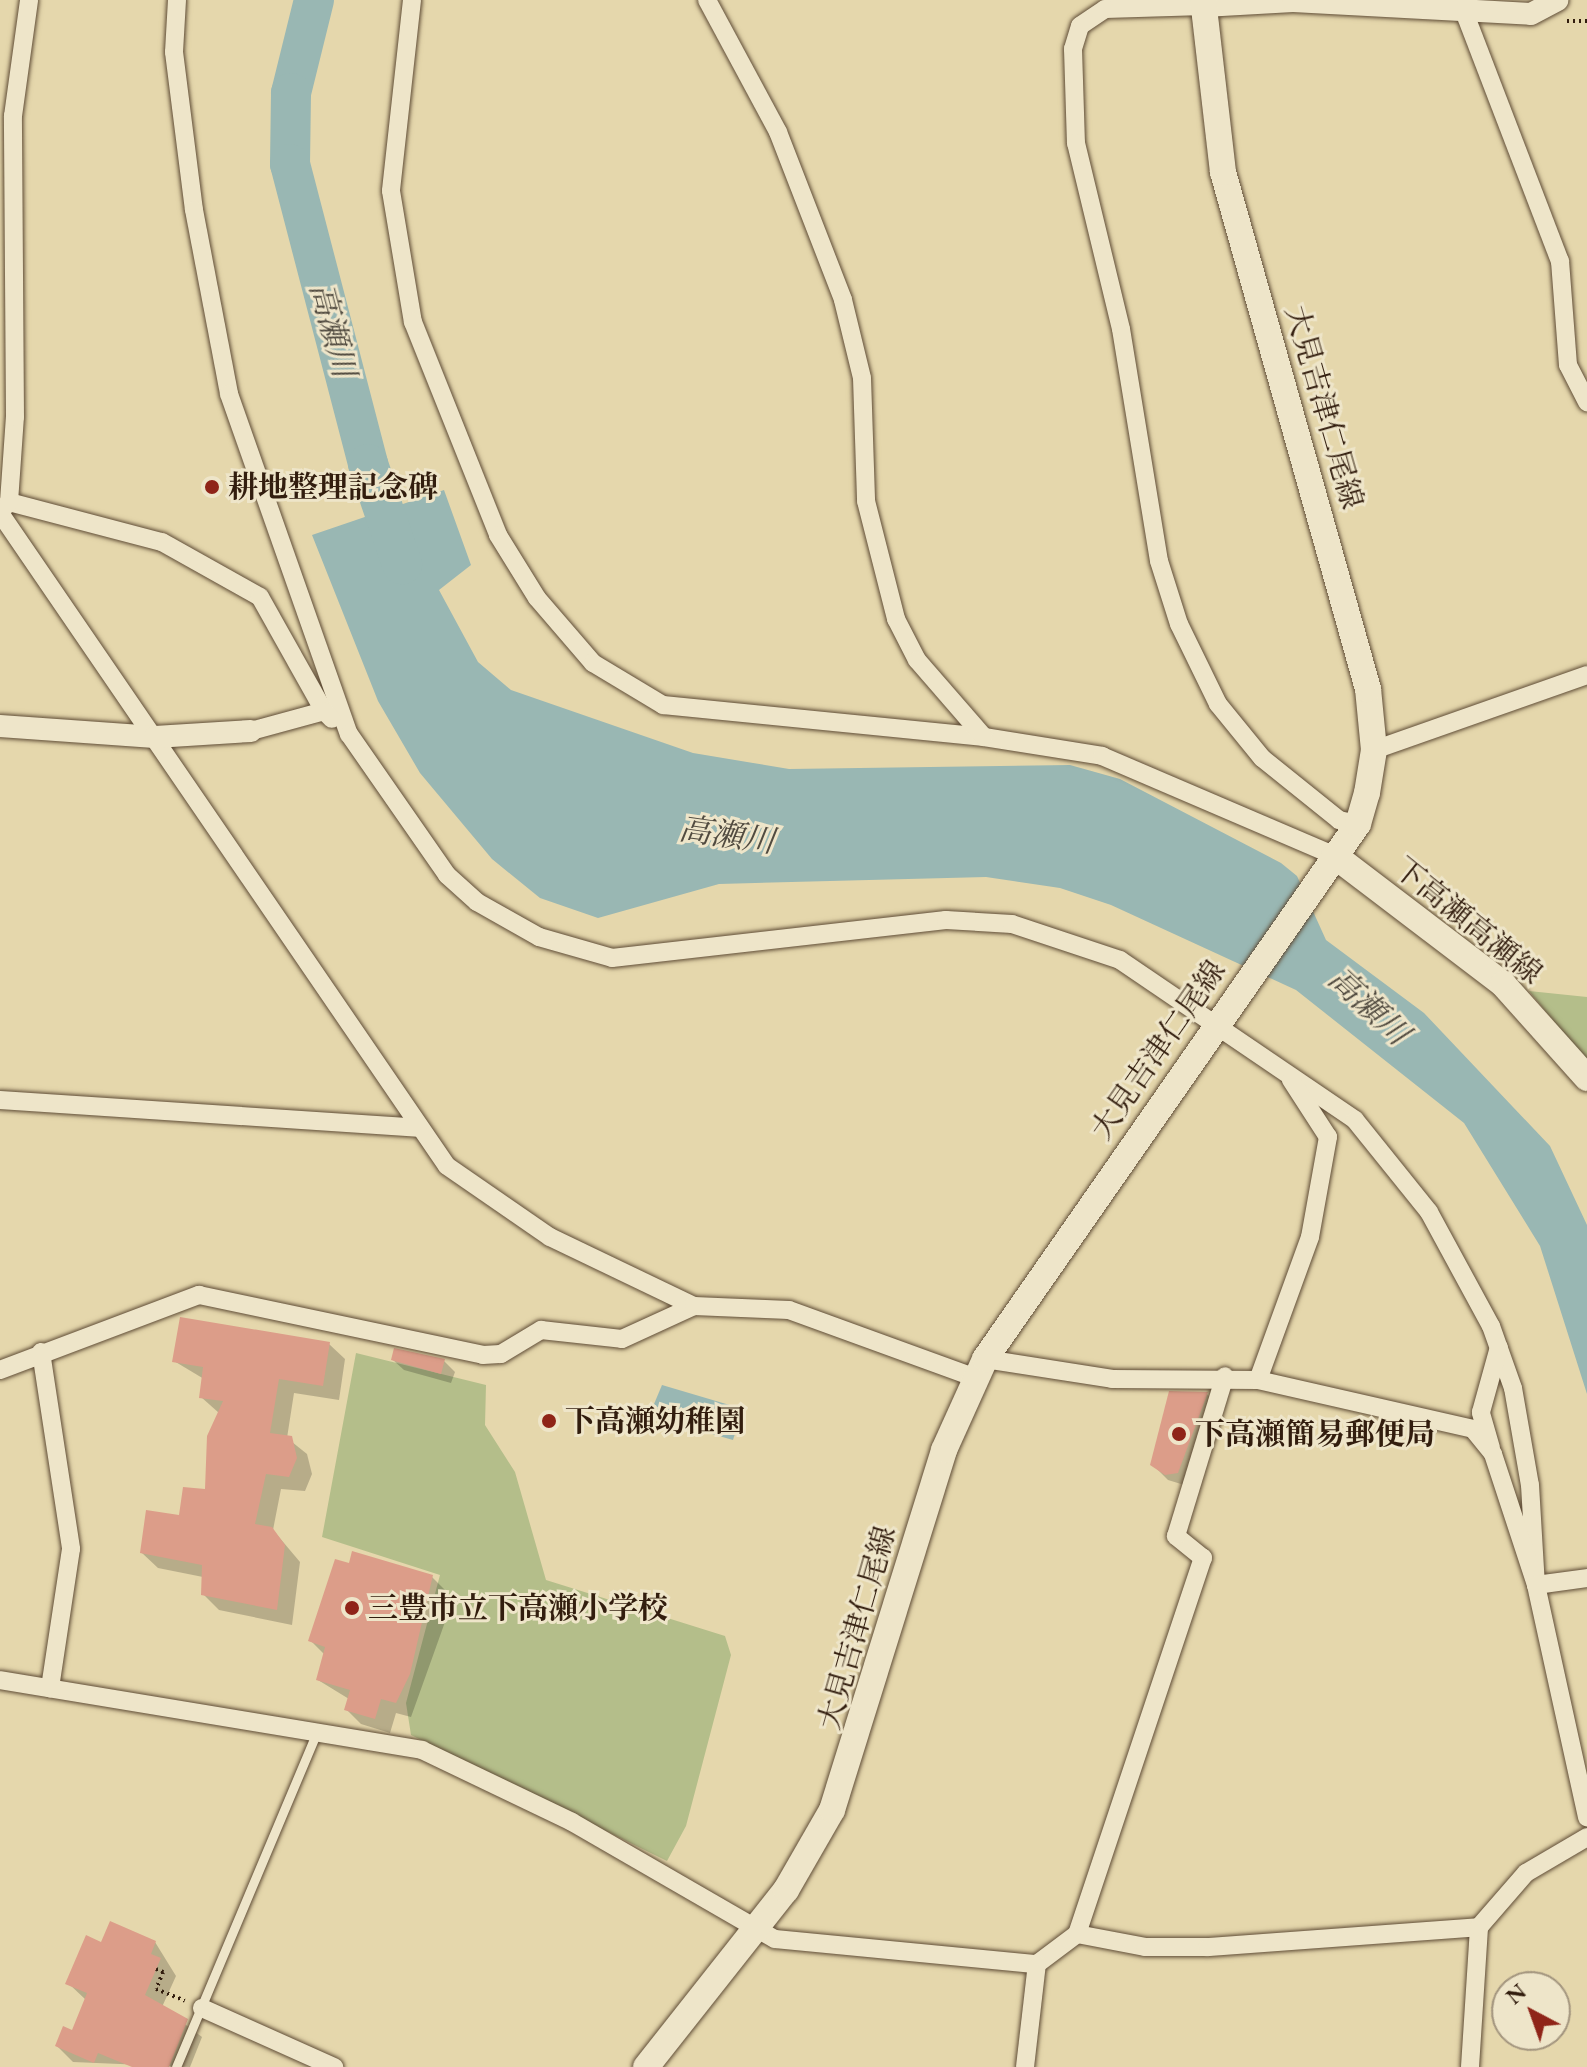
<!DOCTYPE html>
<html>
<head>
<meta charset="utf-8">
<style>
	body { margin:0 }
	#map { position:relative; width:1587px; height:2067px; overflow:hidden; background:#e5d7ac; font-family:"EB Garamond","Noto Serif JP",serif }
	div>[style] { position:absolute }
	.green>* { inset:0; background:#b4be8a }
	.water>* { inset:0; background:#99b7b3 }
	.shadow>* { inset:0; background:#0003 }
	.river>* { height:40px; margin:-20px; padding:0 20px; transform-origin:20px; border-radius:20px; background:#99b7b3 }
	.building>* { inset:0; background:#dc9d89 }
	.path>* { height:4px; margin-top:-2px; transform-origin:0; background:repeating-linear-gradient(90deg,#321d0e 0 2px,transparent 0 6px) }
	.roads { filter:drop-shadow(0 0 2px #5f4c36) drop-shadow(0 0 2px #5f4c36) }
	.service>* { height:9px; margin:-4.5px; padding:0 4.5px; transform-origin:4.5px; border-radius:4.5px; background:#eee5c9 }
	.minor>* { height:18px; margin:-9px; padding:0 9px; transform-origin:9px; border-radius:9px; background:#eee5c9 }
	.tertiary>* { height:22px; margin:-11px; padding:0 11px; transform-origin:11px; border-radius:11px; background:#eee5c9 }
	.secondary>* { height:26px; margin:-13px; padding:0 13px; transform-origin:13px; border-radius:13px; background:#eee5c9 }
	.dots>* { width:22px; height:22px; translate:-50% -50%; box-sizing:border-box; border:4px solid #eee5c9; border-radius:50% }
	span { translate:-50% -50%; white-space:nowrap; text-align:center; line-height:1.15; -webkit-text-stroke:6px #eee5c9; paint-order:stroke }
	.street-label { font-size:30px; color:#321d0e }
	.poi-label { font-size:30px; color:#321d0e; font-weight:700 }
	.left { translate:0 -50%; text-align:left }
	.water-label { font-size:32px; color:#514b40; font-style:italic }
	.north { position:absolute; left:1491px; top:1971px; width:80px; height:80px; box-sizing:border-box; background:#eee5c9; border:2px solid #a3957e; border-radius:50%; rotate:319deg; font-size:22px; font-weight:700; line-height:32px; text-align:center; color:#321d0e }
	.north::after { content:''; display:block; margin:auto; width:28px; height:36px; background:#8f2418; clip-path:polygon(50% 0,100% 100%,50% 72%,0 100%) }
</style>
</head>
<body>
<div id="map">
	<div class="green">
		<i style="clip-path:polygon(1529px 991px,1587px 997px,1587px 1062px)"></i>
		<i style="clip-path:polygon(356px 1353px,486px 1385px,485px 1425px,515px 1472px,546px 1580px,725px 1636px,731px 1655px,686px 1826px,667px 1861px,411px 1735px,406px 1703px,440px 1575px,322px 1537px)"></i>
	</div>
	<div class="water">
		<i style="clip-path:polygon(444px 490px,471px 565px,439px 590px,478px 662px,511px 690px,693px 753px,789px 769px,1070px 765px,1120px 779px,1281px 863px,1297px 876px,1326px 940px,1424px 1013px,1550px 1146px,1587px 1225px,1587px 1394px,1540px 1246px,1464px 1123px,1296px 990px,1111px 905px,1060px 888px,986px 877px,719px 884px,598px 918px,540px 898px,492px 859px,420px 773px,378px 701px,312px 535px)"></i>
		<i style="clip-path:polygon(662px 1385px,743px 1409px,733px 1440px,649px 1416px)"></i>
	</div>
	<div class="shadow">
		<i style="clip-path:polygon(329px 1344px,345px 1359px,339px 1400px,294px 1393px,287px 1438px,307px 1454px,312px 1474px,305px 1491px,281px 1489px,273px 1530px,300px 1562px,292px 1625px,219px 1610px,203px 1594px,203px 1577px,158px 1568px,142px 1553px,206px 1491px,219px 1413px,201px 1397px,204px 1379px,174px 1361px)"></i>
		<i style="clip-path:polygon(393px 1360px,444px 1361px,455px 1372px,451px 1383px,404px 1370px)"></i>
		<i style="clip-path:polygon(1207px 1394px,1223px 1410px,1194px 1488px,1168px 1480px,1152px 1464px)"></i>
		<i style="clip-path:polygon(432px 1577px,447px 1592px,445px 1622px,411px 1717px,396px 1713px,390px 1733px,361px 1724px,346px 1709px,349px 1699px,318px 1680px,325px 1655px,310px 1640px)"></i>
		<i style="clip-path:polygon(155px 1942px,176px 1976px,162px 2007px,202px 2037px,190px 2067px,73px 2062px,57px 2046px,73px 2032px,86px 2000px,68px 1983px,102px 1944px)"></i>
	</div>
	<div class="river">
		<i style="left:314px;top:0;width:96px;rotate:103.9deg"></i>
		<i style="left:291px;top:93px;width:71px;rotate:90.8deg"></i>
		<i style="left:290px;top:164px;width:310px;rotate:75.4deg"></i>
		<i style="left:368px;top:464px;width:106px;rotate:71.2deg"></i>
	</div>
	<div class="building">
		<i style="clip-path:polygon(180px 1317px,330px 1342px,323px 1386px,279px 1379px,270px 1433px,292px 1436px,297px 1458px,289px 1477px,266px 1474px,255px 1524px,272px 1527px,285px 1545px,277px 1610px,201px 1595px,202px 1565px,140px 1553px,146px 1510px,179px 1515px,183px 1487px,205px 1489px,207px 1436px,223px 1401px,199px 1398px,203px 1367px,172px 1362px)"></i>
		<i style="clip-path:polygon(394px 1348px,445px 1359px,441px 1374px,391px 1360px)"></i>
		<i style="clip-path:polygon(1169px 1391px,1208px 1392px,1178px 1473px,1165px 1475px,1150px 1465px)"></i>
		<i style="clip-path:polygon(352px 1551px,433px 1575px,410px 1674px,396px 1703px,381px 1699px,375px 1719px,344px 1710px,350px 1690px,316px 1680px,325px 1647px,308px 1641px,335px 1559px,349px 1563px)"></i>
		<i style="clip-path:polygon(110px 1921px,156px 1941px,151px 1954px,161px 1958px,145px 1995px,188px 2019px,169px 2067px,132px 2067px,98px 2053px,94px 2063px,55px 2046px,63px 2026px,72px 2030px,87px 1993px,65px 1984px,86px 1935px,101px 1942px)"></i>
	</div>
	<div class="path">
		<i style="left:1567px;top:21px;width:20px"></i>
		<i style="left:156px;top:1969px;width:8px;rotate:23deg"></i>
		<i style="left:163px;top:1972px;width:18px;rotate:112deg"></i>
		<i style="left:156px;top:1989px;width:31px;rotate:22deg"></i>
	</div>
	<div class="roads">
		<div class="service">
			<i style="left:176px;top:2067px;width:364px;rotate:-67.2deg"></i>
		</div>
		<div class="minor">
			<i style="left:177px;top:0;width:52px;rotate:93.3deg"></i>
			<i style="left:174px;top:52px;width:159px;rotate:82.8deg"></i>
			<i style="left:194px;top:210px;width:187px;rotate:79.2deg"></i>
			<i style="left:229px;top:394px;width:361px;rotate:70.6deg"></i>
			<i style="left:349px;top:734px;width:172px;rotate:55.2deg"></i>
			<i style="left:447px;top:875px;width:40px;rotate:42deg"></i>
			<i style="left:477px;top:902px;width:71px;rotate:29.4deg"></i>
			<i style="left:539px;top:937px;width:76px;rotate:16deg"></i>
			<i style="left:612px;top:958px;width:336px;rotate:-6.5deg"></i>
			<i style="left:946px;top:920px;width:66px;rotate:3.5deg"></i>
			<i style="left:1012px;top:924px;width:114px;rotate:18.4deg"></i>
			<i style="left:1120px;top:960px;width:284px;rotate:34.2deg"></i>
			<i style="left:1355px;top:1120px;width:118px;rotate:51.2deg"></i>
			<i style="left:1429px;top:1212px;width:130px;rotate:61.5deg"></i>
			<i style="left:1491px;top:1326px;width:66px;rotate:70.5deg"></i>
			<i style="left:1513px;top:1388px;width:98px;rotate:80.1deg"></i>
			<i style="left:1530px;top:1485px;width:100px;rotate:86.6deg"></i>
			<i style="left:412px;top:0;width:192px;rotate:96.3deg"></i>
			<i style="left:391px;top:191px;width:133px;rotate:80.5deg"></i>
			<i style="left:413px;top:322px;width:229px;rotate:68.2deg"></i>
			<i style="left:498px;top:535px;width:74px;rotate:58.2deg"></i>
			<i style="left:537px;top:598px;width:86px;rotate:49.3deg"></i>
			<i style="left:593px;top:663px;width:82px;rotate:31deg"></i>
			<i style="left:663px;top:705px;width:323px;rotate:5.7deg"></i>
			<i style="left:984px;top:737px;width:120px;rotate:9.1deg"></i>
			<i style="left:1102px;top:756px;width:254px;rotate:23.2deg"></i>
			<i style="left:707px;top:0;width:150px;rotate:61.7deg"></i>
			<i style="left:778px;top:132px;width:180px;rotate:68.8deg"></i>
			<i style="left:843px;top:300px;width:80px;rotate:76.3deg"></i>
			<i style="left:862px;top:378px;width:123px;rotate:88.1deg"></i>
			<i style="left:866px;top:501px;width:122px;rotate:75.7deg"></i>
			<i style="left:896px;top:619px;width:46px;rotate:62.9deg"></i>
			<i style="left:917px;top:660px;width:102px;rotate:49deg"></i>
			<i style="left:1204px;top:6px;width:99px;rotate:178.3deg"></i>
			<i style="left:1105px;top:9px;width:30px;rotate:146deg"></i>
			<i style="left:1080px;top:26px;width:24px;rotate:107deg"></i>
			<i style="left:1073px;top:49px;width:94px;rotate:88.2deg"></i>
			<i style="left:1076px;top:143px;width:191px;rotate:76.4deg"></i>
			<i style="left:1121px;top:329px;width:235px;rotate:80.7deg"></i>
			<i style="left:1159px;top:561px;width:66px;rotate:72.4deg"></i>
			<i style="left:1179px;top:624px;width:89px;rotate:64deg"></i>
			<i style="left:1218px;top:704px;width:70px;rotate:50.8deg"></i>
			<i style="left:1262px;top:758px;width:99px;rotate:38.8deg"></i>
			<i style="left:1339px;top:820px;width:19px;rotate:12deg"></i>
			<i style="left:1465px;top:14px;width:265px;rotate:69deg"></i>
			<i style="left:1560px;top:261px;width:104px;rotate:85.6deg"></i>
			<i style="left:1568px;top:365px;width:42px;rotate:62.8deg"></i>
			<i style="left:9px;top:502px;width:158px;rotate:14.7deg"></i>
			<i style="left:162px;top:542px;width:112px;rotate:29.3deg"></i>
			<i style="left:260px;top:597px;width:131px;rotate:60.7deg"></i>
			<i style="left:0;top:512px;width:13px;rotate:-48deg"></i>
			<i style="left:9px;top:502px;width:85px;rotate:-86deg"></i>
			<i style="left:15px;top:417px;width:301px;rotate:-90.4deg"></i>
			<i style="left:13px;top:116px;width:117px;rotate:-82.1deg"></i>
			<i style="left:0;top:513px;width:791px;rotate:55.61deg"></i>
			<i style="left:447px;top:1166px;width:125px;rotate:34.6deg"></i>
			<i style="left:550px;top:1237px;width:160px;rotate:25.6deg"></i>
			<i style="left:251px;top:731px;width:76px;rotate:-15.3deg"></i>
			<i style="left:324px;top:711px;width:11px;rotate:45deg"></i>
			<i style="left:1374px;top:750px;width:226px;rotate:-19.4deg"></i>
			<i style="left:0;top:1100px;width:419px;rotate:3.8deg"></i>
			<i style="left:41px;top:1352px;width:199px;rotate:81.3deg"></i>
			<i style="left:71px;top:1549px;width:141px;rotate:98.6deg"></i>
			<i style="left:985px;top:1359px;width:129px;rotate:8.9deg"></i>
			<i style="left:1112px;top:1379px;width:146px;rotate:0.4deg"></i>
			<i style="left:1258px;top:1380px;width:221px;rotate:12.8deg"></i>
			<i style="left:1473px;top:1429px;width:32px;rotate:51deg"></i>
			<i style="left:1493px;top:1454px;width:138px;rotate:71.8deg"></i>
			<i style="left:1536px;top:1585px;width:238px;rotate:77.6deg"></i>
			<i style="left:0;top:1370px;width:213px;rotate:-20.7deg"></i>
			<i style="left:199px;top:1295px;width:290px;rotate:11.9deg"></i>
			<i style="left:483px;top:1355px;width:18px;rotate:-3deg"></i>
			<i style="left:501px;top:1354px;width:47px;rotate:-31deg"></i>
			<i style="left:541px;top:1330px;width:81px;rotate:6.3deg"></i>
			<i style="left:622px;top:1339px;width:79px;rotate:-24.6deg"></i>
			<i style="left:694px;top:1306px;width:95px;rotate:2.4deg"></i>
			<i style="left:789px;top:1310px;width:199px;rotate:20deg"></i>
			<i style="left:1258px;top:1380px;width:152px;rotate:-70deg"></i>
			<i style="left:1310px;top:1237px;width:102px;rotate:-79.8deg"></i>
			<i style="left:1328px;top:1137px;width:68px;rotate:-123deg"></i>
			<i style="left:1491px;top:1448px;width:37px;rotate:-106deg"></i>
			<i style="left:1481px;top:1412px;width:67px;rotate:-74.5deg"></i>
			<i style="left:1536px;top:1585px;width:51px;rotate:-7.8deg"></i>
			<i style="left:0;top:1680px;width:428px;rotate:9.4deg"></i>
			<i style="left:422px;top:1750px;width:166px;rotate:25.6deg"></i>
			<i style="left:572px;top:1822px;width:234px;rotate:30deg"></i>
			<i style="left:775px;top:1939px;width:263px;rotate:5.5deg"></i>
			<i style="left:1037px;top:1964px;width:50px;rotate:-36.9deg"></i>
			<i style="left:1077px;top:1934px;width:397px;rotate:-71.5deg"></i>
			<i style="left:1203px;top:1558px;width:35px;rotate:-141deg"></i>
			<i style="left:1176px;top:1536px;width:167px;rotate:-73deg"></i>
			<i style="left:1077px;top:1934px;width:69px;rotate:10.8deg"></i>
			<i style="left:1145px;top:1947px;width:63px"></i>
			<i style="left:1208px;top:1947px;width:272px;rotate:-4.2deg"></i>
			<i style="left:202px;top:2008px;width:145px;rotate:24.1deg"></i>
			<i style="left:1025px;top:2067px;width:104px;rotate:-83.4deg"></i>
			<i style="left:1470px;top:2067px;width:140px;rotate:-86.3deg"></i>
			<i style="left:1479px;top:1927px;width:72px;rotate:-49deg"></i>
			<i style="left:1526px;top:1873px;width:71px;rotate:-30.5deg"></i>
		</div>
		<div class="tertiary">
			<i style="left:1204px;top:6px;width:89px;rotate:-3.2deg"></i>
			<i style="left:1293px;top:1px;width:238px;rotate:3.1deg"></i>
			<i style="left:1531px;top:14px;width:30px;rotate:-28deg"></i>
			<i style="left:0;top:726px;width:155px;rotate:4.1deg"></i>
			<i style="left:155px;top:737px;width:96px;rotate:-3.6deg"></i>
		</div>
		<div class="secondary">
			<i style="left:1335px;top:856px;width:211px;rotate:37.3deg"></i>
			<i style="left:1503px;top:984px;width:126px;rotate:48.2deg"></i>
			<i style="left:646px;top:2067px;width:226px;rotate:-51.7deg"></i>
			<i style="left:786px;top:1890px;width:92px;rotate:-60.1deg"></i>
			<i style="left:832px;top:1810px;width:377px;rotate:-72.7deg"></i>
			<i style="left:944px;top:1450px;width:100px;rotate:-65.7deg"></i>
			<i style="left:985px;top:1359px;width:652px;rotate:-55.12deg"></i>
			<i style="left:1358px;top:824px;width:32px;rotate:-74deg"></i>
			<i style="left:1367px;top:793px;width:44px;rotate:-80.8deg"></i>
			<i style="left:1374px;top:750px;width:61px;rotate:-95.6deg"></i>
			<i style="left:1368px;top:689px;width:537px;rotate:-105.67deg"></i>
			<i style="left:1223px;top:172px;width:173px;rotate:-96.6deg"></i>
		</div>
	</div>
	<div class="dots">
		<i style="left:212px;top:487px;background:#8f2418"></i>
		<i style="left:549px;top:1421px;background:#8f2418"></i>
		<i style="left:1179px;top:1434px;background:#8f2418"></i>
		<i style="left:352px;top:1608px;background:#8f2418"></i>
	</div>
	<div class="street-label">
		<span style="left:1324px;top:407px;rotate:74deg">大見吉津仁尾線</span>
		<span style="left:1468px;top:921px;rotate:39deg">下高瀬高瀬線</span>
		<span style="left:1158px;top:1050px;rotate:-55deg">大見吉津仁尾線</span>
		<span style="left:857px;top:1628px;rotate:-74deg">大見吉津仁尾線</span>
	</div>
	<div class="poi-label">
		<span class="left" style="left:228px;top:487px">耕地整理記念碑</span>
		<span class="left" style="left:565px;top:1421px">下高瀬幼稚園</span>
		<span class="left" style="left:1195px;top:1434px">下高瀬簡易郵便局</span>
		<span class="left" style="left:368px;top:1608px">三豊市立下高瀬小学校</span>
	</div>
	<div class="water-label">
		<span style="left:333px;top:330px;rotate:75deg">高瀬川</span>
		<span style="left:727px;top:835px;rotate:8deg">高瀬川</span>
		<span style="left:1369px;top:1006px;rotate:43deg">高瀬川</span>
	</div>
	<div class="north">N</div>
</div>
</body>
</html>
